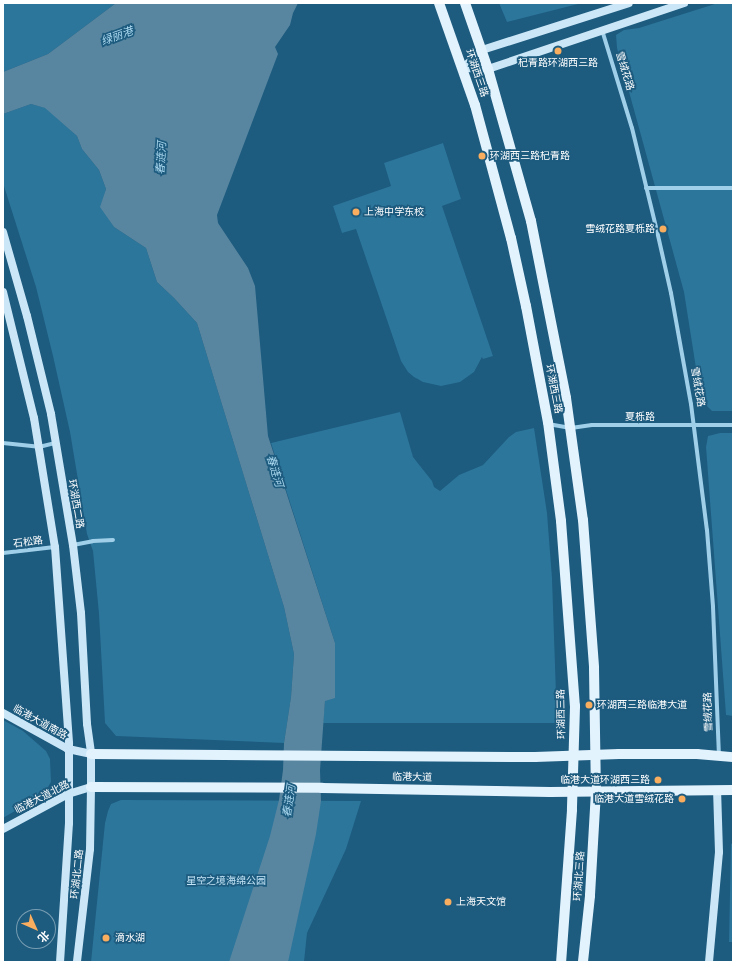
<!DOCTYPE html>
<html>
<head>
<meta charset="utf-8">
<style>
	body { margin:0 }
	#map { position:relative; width:736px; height:965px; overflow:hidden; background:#1d5b7f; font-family:Quicksand,"Noto Sans SC",sans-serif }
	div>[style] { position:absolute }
	.green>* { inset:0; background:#2c759b }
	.water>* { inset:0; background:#5886a0 }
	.street>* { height:4px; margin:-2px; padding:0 2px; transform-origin:2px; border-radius:2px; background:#a0cfe9 }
	.secondary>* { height:8px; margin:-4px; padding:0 4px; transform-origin:4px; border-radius:4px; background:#cbe7f7 }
	.primary>* { height:10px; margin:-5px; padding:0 5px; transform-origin:5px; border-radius:5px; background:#e3f3fe }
	.dots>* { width:11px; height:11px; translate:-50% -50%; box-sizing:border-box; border:2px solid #1d5b7f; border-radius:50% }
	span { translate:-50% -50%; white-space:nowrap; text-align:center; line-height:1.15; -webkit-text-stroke:3.5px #1d5b7f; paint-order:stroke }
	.poi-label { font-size:10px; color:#fff }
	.left { translate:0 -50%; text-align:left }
	.right { translate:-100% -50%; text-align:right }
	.street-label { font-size:10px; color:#fff }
	.park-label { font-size:10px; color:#c4e5f7 }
	.water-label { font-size:11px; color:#abd9f0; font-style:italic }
	.frame { position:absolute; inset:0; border:4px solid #fff; pointer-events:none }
	.north { position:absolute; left:16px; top:909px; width:40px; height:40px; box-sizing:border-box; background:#1d5b7f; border:1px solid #779db2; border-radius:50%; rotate:135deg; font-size:11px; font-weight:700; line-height:16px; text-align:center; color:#fff }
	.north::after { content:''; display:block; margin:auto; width:14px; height:18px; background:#f9ad5e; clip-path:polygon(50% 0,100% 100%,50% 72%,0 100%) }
</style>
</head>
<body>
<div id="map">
	<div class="green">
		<i style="clip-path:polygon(3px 3px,116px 3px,48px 54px,3px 72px)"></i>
		<i style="clip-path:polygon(499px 3px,582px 3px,507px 22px)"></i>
		<i style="clip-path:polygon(718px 3px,733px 3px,733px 411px,712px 411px,701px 400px,684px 292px,617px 48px,616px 35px,624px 30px,639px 28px)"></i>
		<i style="clip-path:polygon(31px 104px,46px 108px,77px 136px,82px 149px,99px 170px,106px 189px,101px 207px,114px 227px,146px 248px,157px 282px,174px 298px,197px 323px,284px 607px,294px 654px,291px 697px,284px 743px,116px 736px,105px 723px,99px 614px,93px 551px,87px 534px,70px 432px,53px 356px,36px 287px,3px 183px,3px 114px)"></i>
		<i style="clip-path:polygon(443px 143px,461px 199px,442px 206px,493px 356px,483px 359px,482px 357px,474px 372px,460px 382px,441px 386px,423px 382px,414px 377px,408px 372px,401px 361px,356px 229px,342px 233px,333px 206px,391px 186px,384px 163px)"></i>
		<i style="clip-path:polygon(400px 412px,413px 457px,432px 481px,434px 487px,440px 491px,459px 475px,483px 465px,509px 437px,516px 432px,534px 428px,547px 513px,552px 578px,557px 723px,323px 723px,325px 701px,335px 643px,271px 443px)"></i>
		<i style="clip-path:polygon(720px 433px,733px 433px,733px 716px,726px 715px,706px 447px,708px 436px)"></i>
		<i style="clip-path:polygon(3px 720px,23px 731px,46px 751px,50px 759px,51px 782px,44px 794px,3px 818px)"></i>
		<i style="clip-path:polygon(121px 800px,361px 801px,346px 849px,307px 933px,304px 962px,91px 962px,105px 823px,108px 811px,111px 804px)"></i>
		<i style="clip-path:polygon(733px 843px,733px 942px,729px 942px,731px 844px)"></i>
	</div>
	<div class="water">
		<i style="clip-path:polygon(116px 3px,298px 3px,293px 13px,290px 25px,275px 47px,278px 54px,217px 215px,218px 223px,248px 268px,255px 286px,268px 436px,335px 643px,335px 698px,325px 701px,320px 770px,321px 801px,316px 834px,288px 962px,229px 962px,270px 836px,279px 800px,283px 770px,284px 743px,291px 697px,294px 654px,284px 607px,197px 323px,174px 298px,157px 282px,146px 248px,114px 227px,100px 207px,106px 189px,99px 170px,82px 149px,77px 136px,45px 108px,31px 104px,3px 114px,3px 72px,48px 54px)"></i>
	</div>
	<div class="street">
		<i style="left:602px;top:30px;width:102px;rotate:73deg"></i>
		<i style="left:632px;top:128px;width:106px;rotate:76.4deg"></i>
		<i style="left:657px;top:231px;width:64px;rotate:77.3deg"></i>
		<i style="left:671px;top:293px;width:113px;rotate:79.8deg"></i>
		<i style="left:691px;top:404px;width:127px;rotate:82.8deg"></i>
		<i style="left:707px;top:530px;width:77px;rotate:85.5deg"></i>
		<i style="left:713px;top:607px;width:149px;rotate:87.7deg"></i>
		<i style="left:646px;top:188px;width:87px"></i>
		<i style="left:548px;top:424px;width:23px;rotate:10deg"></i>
		<i style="left:571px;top:428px;width:21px;rotate:-8deg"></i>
		<i style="left:592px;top:425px;width:141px"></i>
		<i style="left:3px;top:443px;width:36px;rotate:6deg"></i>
		<i style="left:39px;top:447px;width:16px;rotate:-14deg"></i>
		<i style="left:73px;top:545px;width:20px;rotate:-11deg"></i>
		<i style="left:93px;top:541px;width:20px;rotate:-3deg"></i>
		<i style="left:3px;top:553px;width:52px;rotate:-6.6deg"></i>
	</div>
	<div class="secondary">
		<i style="left:463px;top:68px;width:25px;rotate:2deg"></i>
		<i style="left:488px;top:69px;width:207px;rotate:-18.6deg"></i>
		<i style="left:463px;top:68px;width:26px;rotate:-43deg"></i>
		<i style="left:482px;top:50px;width:154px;rotate:-17.7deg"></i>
		<i style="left:3px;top:232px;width:87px;rotate:74.1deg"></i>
		<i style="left:27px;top:316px;width:101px;rotate:76.2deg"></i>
		<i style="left:51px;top:414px;width:133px;rotate:80.5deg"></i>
		<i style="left:73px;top:545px;width:68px;rotate:83.3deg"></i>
		<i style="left:81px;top:613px;width:111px;rotate:86.9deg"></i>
		<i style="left:87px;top:724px;width:30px;rotate:82deg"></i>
		<i style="left:91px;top:754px;width:33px;rotate:90deg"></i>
		<i style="left:91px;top:787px;width:62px;rotate:90.9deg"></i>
		<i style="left:90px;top:849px;width:114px;rotate:96.6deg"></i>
		<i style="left:3px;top:292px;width:130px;rotate:76.2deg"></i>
		<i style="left:34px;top:418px;width:131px;rotate:80.8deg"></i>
		<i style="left:55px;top:547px;width:197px;rotate:85.9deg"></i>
		<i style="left:69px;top:744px;width:79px;rotate:90deg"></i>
		<i style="left:69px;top:823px;width:139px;rotate:93.7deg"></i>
		<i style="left:3px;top:713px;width:74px;rotate:29deg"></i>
		<i style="left:68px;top:749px;width:24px;rotate:12deg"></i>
		<i style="left:3px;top:829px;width:74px;rotate:-28.3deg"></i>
		<i style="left:68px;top:794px;width:24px;rotate:-17deg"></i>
		<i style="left:709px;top:962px;width:110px;rotate:-84.8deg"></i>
		<i style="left:719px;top:852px;width:62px;rotate:-91.8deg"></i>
	</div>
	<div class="primary">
		<i style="left:439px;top:3px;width:108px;rotate:70.6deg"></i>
		<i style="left:475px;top:105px;width:138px;rotate:74.9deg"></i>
		<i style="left:511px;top:238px;width:70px;rotate:77.6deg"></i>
		<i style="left:526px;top:306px;width:118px;rotate:79.3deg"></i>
		<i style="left:548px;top:422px;width:100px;rotate:82.5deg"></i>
		<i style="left:561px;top:521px;width:186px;rotate:85.7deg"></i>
		<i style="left:575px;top:706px;width:104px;rotate:91.7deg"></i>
		<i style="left:572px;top:810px;width:152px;rotate:94.1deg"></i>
		<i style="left:465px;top:3px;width:70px;rotate:70.8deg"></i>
		<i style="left:488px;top:69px;width:158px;rotate:74.2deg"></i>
		<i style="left:531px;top:221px;width:180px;rotate:78.8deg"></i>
		<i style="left:566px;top:398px;width:123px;rotate:82.1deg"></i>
		<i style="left:583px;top:520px;width:148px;rotate:85.7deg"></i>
		<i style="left:594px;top:668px;width:123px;rotate:89.1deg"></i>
		<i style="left:596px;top:791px;width:105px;rotate:93.3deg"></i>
		<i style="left:590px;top:896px;width:66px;rotate:96.1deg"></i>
		<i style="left:91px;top:754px;width:444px;rotate:0.4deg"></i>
		<i style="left:535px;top:757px;width:84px;rotate:-2deg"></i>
		<i style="left:619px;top:754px;width:78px"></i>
		<i style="left:697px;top:754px;width:36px;rotate:5deg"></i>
		<i style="left:91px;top:787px;width:231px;rotate:0.2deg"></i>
		<i style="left:322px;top:788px;width:228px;rotate:1deg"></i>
		<i style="left:550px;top:792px;width:183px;rotate:-0.6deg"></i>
	</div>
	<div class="dots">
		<i style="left:558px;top:51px;background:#f9ad5e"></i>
		<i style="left:482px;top:156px;background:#f9ad5e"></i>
		<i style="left:356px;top:212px;background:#f9ad5e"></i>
		<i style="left:663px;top:229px;background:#f9ad5e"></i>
		<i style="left:589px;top:705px;background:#f9ad5e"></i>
		<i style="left:658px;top:780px;background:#f9ad5e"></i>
		<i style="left:682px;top:799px;background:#f9ad5e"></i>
		<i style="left:448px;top:902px;background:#f9ad5e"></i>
		<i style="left:106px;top:938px;background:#f9ad5e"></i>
	</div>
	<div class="poi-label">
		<span style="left:558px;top:63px">杞青路环湖西三路</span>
		<span class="left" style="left:490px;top:156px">环湖西三路杞青路</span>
		<span class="left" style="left:364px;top:212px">上海中学东校</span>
		<span class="right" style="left:655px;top:229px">雪绒花路夏栎路</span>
		<span class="left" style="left:597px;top:705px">环湖西三路临港大道</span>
		<span class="right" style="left:650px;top:780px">临港大道环湖西三路</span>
		<span class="right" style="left:674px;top:799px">临港大道雪绒花路</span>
		<span class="left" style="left:456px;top:902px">上海天文馆</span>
		<span class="left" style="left:115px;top:938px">滴水湖</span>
	</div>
	<div class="street-label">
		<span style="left:625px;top:71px;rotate:73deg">雪绒花路</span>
		<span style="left:477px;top:73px;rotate:71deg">环湖西三路</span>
		<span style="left:698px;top:387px;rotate:80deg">雪绒花路</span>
		<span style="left:554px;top:389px;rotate:79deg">环湖西三路</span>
		<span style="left:640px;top:417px">夏栎路</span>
		<span style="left:76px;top:504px;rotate:80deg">环湖西二路</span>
		<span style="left:28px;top:542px;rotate:-7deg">石松路</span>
		<span style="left:708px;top:712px;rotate:-92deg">雪绒花路</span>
		<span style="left:561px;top:714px;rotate:-91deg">环湖西三路</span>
		<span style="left:40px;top:722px;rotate:29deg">临港大道南路</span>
		<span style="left:412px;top:777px;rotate:1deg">临港大道</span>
		<span style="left:42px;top:797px;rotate:-27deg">临港大道北路</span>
		<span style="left:77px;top:874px;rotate:-84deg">环湖北二路</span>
		<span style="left:579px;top:876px;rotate:-86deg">环湖北三路</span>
	</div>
	<div class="park-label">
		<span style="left:226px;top:881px">星空之境海绵公园</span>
	</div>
	<div class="water-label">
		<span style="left:117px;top:36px;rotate:-20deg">绿丽港</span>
		<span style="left:161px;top:158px;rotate:-87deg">春涟河</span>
		<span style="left:275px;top:471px;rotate:73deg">春涟河</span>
		<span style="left:289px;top:801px;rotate:-82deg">春涟河</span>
	</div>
	<div class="frame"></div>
	<div class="north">北</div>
</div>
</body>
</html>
